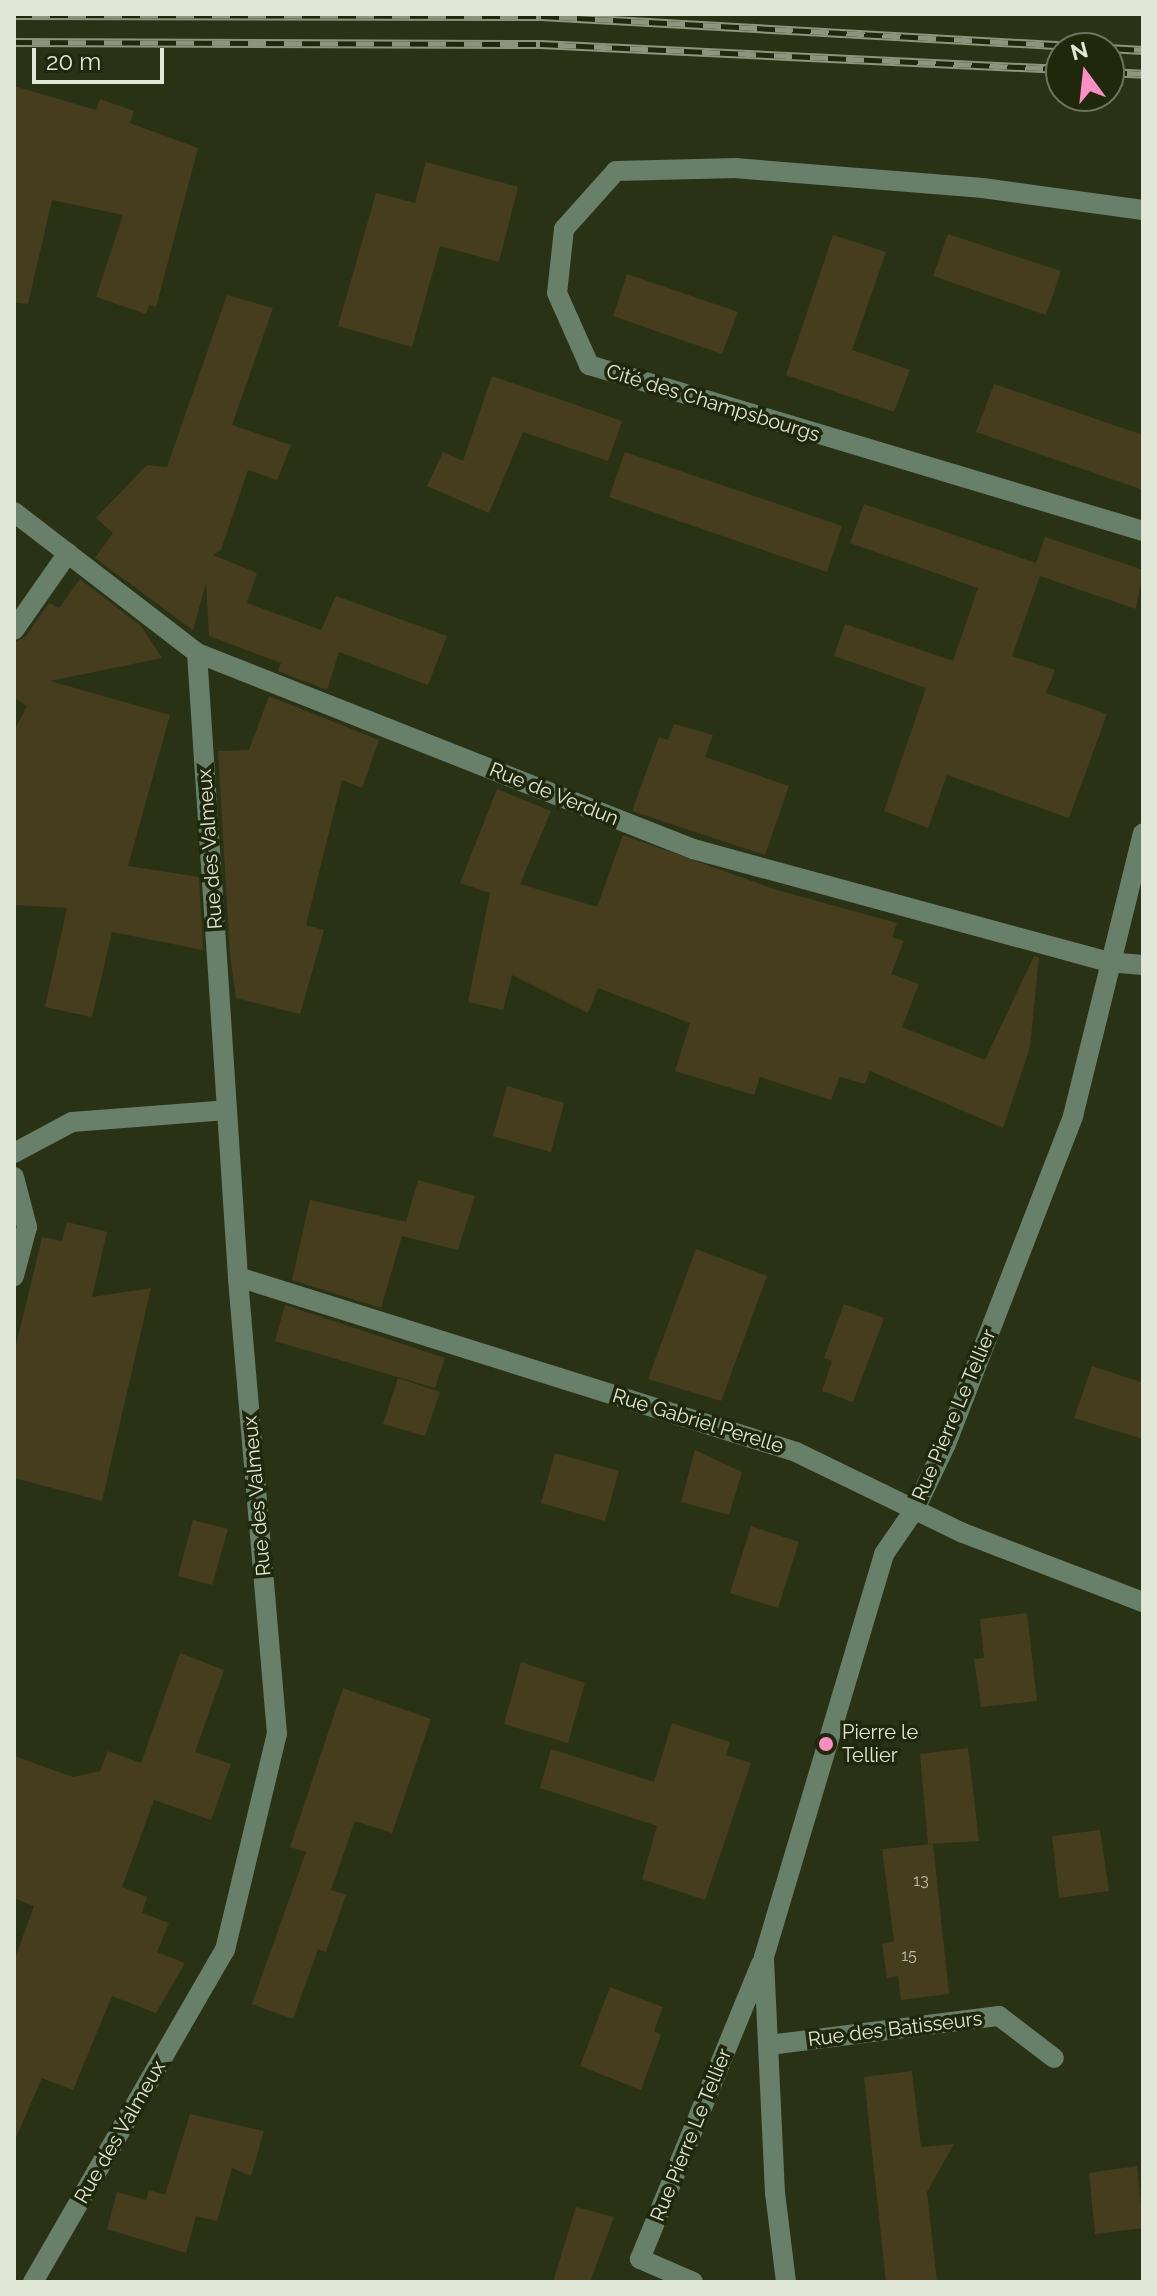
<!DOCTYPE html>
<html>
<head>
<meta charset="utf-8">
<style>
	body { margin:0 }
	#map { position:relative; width:1157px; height:2296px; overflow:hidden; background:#2a3215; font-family:Raleway,sans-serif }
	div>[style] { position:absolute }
	.building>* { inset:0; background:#453d1e }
	.minor>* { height:20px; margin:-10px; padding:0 10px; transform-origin:10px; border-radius:10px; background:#687f6a }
	.rail>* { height:9px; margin-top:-4.5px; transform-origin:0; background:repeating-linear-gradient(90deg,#20280b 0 18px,#8e947e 0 36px); box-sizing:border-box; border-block:2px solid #8e947e }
	.dots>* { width:22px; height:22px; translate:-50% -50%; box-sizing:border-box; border:4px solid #20280b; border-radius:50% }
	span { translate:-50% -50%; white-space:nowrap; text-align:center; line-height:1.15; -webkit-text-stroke:7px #20280b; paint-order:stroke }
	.number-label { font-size:16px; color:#babca8 }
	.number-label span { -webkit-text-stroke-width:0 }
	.street-label { font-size:20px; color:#e1e7d6 }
	.poi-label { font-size:20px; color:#e1e7d6 }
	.left { translate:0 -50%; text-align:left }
	.frame { position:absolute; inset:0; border:16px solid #e1e7d6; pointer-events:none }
	.north { position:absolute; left:1045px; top:32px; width:80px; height:80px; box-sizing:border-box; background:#20280b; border:2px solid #6d745c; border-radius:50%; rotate:345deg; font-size:22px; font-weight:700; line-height:32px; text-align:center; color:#e1e7d6 }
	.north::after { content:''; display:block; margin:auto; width:28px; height:36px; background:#fb8fc4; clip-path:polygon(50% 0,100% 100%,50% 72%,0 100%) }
	.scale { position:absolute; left:32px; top:48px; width:132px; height:36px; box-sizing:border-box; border:4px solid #e1e7d6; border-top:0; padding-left:10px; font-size:24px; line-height:28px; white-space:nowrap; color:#e1e7d6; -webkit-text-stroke:6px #20280b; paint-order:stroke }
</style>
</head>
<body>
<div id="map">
	<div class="building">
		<i style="clip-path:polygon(14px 86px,96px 110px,100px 99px,134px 111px,130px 123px,198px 148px,156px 307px,149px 305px,146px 314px,96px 297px,123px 215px,52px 200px,28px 304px,14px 302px)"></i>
		<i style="clip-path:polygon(426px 162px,518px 187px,499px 262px,440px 246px,412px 347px,338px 326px,376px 193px,415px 203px)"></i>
		<i style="clip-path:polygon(948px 234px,1061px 271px,1046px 315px,933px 276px)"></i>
		<i style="clip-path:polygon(833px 235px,886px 252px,852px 350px,910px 370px,894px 412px,786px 375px)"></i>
		<i style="clip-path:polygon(627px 274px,738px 312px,722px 354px,613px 316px)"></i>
		<i style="clip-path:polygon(227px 295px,273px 308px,232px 425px,291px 445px,277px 480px,248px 470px,221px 550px,213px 555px,257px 573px,247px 603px,321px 630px,336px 596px,447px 636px,428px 685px,339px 652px,327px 690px,278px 671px,281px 663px,209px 636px,206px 583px,193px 630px,95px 558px,113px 533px,96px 518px,147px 465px,167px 467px)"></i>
		<i style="clip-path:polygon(492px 376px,622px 421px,608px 461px,523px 432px,489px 513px,427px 486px,443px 452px,463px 461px)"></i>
		<i style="clip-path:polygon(994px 384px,1143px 435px,1143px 490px,976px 432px)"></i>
		<i style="clip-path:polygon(625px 452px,842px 526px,827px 572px,609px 497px)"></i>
		<i style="clip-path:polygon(864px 504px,1036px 563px,1045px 537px,1143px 570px,1136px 609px,1040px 576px,1012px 656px,1055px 670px,1046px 693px,1107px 714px,1069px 818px,947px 775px,928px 828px,884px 811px,926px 688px,834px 656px,845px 624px,953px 661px,978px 588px,850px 543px)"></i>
		<i style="clip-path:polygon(80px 579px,141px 626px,162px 658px,50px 681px,170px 715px,128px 866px,199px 877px,203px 950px,112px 932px,92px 1017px,45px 1007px,67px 908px,14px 905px,14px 731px,27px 706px,14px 698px,14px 643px,25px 637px,49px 603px,59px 608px)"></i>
		<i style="clip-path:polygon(269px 696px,379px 740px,362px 788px,342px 780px,306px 925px,324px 930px,300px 1014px,236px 998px,230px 955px,218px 751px,249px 750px)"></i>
		<i style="clip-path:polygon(674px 724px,713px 735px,705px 757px,789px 786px,765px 855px,632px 811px,659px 737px,668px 740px)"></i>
		<i style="clip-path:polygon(497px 789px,551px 811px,520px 884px,597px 907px,623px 835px,777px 890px,897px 923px,892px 937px,904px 941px,891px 974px,919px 984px,902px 1027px,985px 1060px,1034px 956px,1039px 957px,1030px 1047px,1003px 1128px,870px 1071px,865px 1084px,840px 1077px,831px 1100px,760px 1077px,754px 1095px,675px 1071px,690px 1023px,598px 988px,588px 1013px,512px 975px,503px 1010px,468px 1002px,490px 893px,460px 883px)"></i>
		<i style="clip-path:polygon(507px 1086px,564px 1103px,551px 1152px,493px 1136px)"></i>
		<i style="clip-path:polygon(418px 1180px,475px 1196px,458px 1250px,402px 1236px,381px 1308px,292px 1280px,310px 1200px,406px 1222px)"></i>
		<i style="clip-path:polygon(67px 1222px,107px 1232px,92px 1297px,151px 1288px,102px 1501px,14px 1478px,14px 1354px,42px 1237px,62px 1241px)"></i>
		<i style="clip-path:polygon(696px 1249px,767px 1276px,721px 1401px,648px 1379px)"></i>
		<i style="clip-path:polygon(844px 1304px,884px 1318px,853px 1402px,822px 1391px,832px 1361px,824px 1358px)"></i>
		<i style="clip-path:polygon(285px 1305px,445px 1358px,435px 1388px,275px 1341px)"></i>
		<i style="clip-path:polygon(1092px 1366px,1143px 1383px,1143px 1439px,1074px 1418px)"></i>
		<i style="clip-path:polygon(398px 1378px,440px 1392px,425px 1436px,383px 1424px)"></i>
		<i style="clip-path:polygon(695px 1450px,742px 1472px,729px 1515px,681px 1502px)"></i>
		<i style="clip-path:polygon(555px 1453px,619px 1471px,605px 1521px,541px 1503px)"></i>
		<i style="clip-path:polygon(193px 1520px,228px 1529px,212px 1585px,178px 1576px)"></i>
		<i style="clip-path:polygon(751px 1526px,799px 1542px,778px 1608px,730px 1593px)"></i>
		<i style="clip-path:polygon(1027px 1613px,1037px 1701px,981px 1707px,974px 1659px,984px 1658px,980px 1619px)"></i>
		<i style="clip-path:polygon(180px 1653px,224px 1670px,195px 1752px,231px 1764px,211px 1820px,154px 1800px,122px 1887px,147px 1897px,142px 1913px,169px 1923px,157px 1952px,185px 1963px,156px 2013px,112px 1996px,73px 2090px,42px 2078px,14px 2142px,14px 1961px,34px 1906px,14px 1898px,14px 1756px,73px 1777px,100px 1771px,108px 1751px,141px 1763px)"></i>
		<i style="clip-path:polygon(521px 1662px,585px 1683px,568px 1743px,504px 1724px)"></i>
		<i style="clip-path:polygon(343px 1688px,431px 1719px,392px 1833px,355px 1821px,331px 1890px,346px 1895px,326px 1952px,318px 1949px,293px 2019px,252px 2004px,306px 1852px,290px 1847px)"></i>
		<i style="clip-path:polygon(672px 1723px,730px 1742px,726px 1755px,751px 1763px,705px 1900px,642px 1879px,657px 1826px,540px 1788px,551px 1749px,654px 1782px)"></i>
		<i style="clip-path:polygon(968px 1748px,979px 1841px,928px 1844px,920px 1754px)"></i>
		<i style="clip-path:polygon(1100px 1830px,1109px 1891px,1059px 1898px,1052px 1836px)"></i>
		<i style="clip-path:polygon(933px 1844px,949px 1994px,901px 2000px,898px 1976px,887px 1978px,882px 1944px,894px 1941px,882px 1849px)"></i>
		<i style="clip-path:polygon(610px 1987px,663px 2007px,654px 2031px,661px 2035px,641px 2090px,580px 2066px)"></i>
		<i style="clip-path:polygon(912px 2071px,921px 2147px,954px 2144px,927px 2192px,937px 2282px,886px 2282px,864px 2077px)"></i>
		<i style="clip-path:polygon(190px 2114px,264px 2131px,251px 2176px,232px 2168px,217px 2221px,196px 2216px,186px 2253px,107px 2229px,117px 2192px,146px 2200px,149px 2190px,165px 2195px)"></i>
		<i style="clip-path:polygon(1137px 2166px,1143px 2228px,1095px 2234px,1089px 2173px)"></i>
		<i style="clip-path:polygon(576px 2207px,614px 2217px,590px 2282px,553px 2282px)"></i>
	</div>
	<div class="minor">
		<i style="left:1143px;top:210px;width:162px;rotate:-172.2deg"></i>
		<i style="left:983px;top:188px;width:247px;rotate:-175.4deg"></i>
		<i style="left:737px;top:168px;width:121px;rotate:178.6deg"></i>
		<i style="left:616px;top:171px;width:78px;rotate:131.9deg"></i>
		<i style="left:564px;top:229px;width:64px;rotate:96.2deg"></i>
		<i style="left:557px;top:293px;width:79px;rotate:66deg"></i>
		<i style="left:589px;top:365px;width:578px;rotate:16.68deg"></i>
		<i style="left:14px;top:512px;width:231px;rotate:37.6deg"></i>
		<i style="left:197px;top:653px;width:533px;rotate:21.56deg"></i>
		<i style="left:693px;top:849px;width:430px;rotate:15.2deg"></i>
		<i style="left:1108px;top:962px;width:35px;rotate:5deg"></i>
		<i style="left:14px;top:630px;width:94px;rotate:-55deg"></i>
		<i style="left:14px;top:1153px;width:66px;rotate:-28.1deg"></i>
		<i style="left:72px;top:1122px;width:155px;rotate:-4.4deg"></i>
		<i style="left:14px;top:1177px;width:52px;rotate:75.4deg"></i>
		<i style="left:27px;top:1227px;width:51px;rotate:104.9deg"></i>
		<i style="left:238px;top:1277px;width:585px;rotate:17.41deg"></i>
		<i style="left:796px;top:1452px;width:186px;rotate:25.9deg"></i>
		<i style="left:963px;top:1533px;width:193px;rotate:21deg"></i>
		<i style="left:769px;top:2045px;width:232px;rotate:-7.2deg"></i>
		<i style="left:999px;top:2016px;width:69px;rotate:37.4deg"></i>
		<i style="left:33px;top:2282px;width:384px;rotate:-60deg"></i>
		<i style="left:225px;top:1950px;width:222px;rotate:-76.5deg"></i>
		<i style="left:277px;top:1734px;width:459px;rotate:-94.9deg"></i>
		<i style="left:238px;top:1277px;width:625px;rotate:-93.76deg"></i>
		<i style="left:693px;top:2282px;width:58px;rotate:-156.5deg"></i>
		<i style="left:640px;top:2259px;width:319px;rotate:-67.7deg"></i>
		<i style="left:786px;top:2282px;width:90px;rotate:-97deg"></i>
		<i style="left:775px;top:2193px;width:236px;rotate:-92.7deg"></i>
		<i style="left:764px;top:1957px;width:420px;rotate:-73.4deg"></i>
		<i style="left:884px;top:1554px;width:55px;rotate:-55.4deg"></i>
		<i style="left:915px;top:1509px;width:72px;rotate:-64.5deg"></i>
		<i style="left:946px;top:1444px;width:352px;rotate:-68.8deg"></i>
		<i style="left:1073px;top:1116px;width:291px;rotate:-76.1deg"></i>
	</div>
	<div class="rail">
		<i style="left:14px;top:15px;width:527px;rotate:0.11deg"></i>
		<i style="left:541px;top:16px;width:603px;rotate:3.23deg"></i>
		<i style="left:14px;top:42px;width:526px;rotate:0.22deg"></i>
		<i style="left:540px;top:44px;width:522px;rotate:2.75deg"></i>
		<i style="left:1109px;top:72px;width:34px;rotate:3deg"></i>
	</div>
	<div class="dots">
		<i style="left:826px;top:1744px;background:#fb8fc4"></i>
	</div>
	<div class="number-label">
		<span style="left:921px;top:1881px">13</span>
		<span style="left:909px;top:1956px">15</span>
	</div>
	<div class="street-label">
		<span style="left:713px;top:403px;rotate:17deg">Cité des Champsbourgs</span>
		<span style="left:554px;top:794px;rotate:22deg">Rue de Verdun</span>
		<span style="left:210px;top:849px;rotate:-94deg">Rue des Valmeux</span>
		<span style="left:954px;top:1415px;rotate:-67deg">Rue Pierre Le Tellier</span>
		<span style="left:698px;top:1421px;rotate:17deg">Rue Gabriel Perelle</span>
		<span style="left:257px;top:1496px;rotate:-95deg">Rue des Valmeux</span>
		<span style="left:895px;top:2029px;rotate:-7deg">Rue des Batisseurs</span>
		<span style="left:120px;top:2132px;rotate:-60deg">Rue des Valmeux</span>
		<span style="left:691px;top:2135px;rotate:-68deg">Rue Pierre Le Tellier</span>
	</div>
	<div class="poi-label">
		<span class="left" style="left:842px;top:1744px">Pierre le<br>Tellier</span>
	</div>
	<div class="frame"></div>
	<div class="north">N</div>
	<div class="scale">20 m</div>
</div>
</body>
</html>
